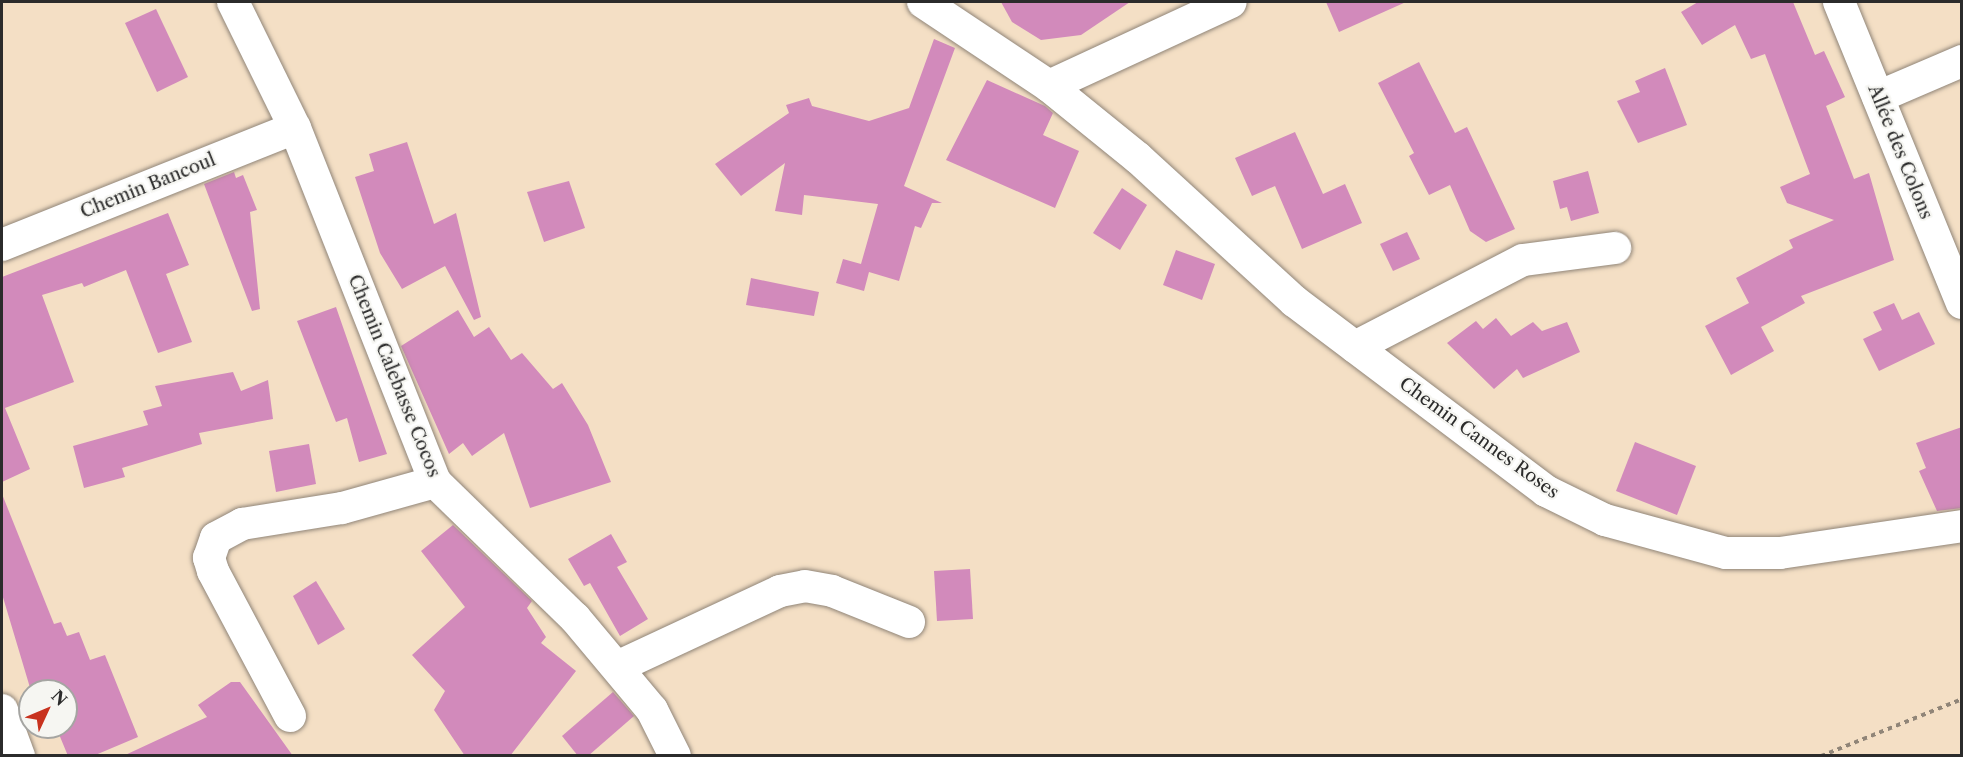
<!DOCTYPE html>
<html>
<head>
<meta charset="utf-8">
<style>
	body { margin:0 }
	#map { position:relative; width:1963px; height:757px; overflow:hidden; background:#f4dfc5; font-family:"Libre Caslon Text",serif }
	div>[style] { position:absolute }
	.building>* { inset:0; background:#d28abb }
	.path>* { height:4px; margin-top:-2px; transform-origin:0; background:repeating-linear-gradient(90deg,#908578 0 4.5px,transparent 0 9px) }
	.roads { filter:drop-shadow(0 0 2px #908578) drop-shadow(0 0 2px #908578) }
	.minor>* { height:32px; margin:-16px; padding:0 16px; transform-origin:16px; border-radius:16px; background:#fff }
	span { translate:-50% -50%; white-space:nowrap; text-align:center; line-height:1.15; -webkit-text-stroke:4.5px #f6f6f2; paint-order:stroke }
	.street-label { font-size:18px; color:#2b2b2b }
	.frame { position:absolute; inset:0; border:3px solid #2b2b2b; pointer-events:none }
	.north { position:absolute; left:18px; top:679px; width:60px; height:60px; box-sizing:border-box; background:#f6f6f2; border:2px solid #a5a5a2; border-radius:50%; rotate:46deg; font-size:16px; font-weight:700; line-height:24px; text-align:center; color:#2b2b2b }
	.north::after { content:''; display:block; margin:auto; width:21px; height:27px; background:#c8321e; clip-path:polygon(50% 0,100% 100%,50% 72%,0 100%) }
</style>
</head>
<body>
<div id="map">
	<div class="building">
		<i style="clip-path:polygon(1001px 2px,1130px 2px,1081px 35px,1041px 40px,1012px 22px)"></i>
		<i style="clip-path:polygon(1326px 2px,1406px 2px,1339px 32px)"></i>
		<i style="clip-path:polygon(1698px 2px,1793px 2px,1815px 55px,1824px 51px,1845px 97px,1826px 106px,1854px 179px,1869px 173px,1894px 260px,1801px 296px,1805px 303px,1761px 327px,1774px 351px,1731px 375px,1705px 326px,1749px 303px,1736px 278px,1793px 248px,1789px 240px,1834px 220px,1787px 203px,1780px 187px,1810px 174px,1765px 54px,1751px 59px,1735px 25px,1702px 45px,1681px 12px)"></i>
		<i style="clip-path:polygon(156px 9px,188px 77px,157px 92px,125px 23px)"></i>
		<i style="clip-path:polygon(934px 39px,955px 48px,904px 186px,942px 203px,932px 203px,921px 228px,915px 226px,899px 281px,869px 272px,864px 291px,836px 283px,843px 259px,861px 264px,878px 204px,804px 195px,802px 215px,775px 211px,785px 163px,741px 196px,715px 164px,789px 113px,786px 105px,809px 98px,812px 106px,869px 121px,909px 108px)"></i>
		<i style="clip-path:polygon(1419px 62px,1455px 133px,1467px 127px,1515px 229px,1486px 242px,1470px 231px,1450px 185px,1429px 195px,1409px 156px,1414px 153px,1378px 83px)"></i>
		<i style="clip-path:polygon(1665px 68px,1687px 125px,1638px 143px,1617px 101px,1640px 92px,1635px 81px)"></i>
		<i style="clip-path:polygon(987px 80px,1045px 106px,1053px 113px,1043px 135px,1079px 151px,1055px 208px,946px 160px)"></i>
		<i style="clip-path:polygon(1295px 132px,1323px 194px,1345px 184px,1362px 223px,1302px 249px,1275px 186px,1252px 196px,1235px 158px)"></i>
		<i style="clip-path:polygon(407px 142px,434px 224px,456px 213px,481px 317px,474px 320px,445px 266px,402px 289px,380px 253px,355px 177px,374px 171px,369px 154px)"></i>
		<i style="clip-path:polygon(1588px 171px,1599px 213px,1571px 221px,1567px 207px,1560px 209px,1553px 181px)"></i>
		<i style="clip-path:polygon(234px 172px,236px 178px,243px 175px,257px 210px,250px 212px,260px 309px,252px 311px,204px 184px)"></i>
		<i style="clip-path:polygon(569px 181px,585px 228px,544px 242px,527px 192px)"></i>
		<i style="clip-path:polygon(1122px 188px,1147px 205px,1120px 250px,1093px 233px)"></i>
		<i style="clip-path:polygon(168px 213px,189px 265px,166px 274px,192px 342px,158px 353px,126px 270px,84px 287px,82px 283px,42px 295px,74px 382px,5px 408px,30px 469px,2px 482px,2px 277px)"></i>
		<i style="clip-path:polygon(1407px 232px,1420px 259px,1393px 271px,1380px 244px)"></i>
		<i style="clip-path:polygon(1176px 250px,1215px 264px,1202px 300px,1163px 285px)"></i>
		<i style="clip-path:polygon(751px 278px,819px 292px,814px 316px,746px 305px)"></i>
		<i style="clip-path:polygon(1894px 303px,1902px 320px,1919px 312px,1935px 344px,1879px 371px,1863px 339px,1882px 330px,1873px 312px)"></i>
		<i style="clip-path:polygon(336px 307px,387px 454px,359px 462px,347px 418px,336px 422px,297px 321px)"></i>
		<i style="clip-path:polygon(458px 310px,474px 337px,489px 327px,511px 360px,522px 353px,553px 389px,562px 383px,588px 425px,611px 482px,530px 508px,504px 433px,472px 456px,463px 443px,449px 454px,401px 346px)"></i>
		<i style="clip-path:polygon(1496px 318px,1511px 336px,1533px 322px,1542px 331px,1567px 322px,1580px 352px,1523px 378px,1517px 369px,1494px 389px,1447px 343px,1476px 321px,1483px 329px)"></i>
		<i style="clip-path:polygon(233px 372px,241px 391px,268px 380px,273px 419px,199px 433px,202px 444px,122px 468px,125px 477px,84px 488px,73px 446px,148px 425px,143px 411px,162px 406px,155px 386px)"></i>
		<i style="clip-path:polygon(1962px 427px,1962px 508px,1937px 511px,1919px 471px,1926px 468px,1916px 443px)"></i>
		<i style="clip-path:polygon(1635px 442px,1696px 466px,1677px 515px,1616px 491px)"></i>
		<i style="clip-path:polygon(309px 444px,316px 484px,276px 492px,269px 451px)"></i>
		<i style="clip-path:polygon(2px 494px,54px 624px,61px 622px,67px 636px,79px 632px,90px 660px,105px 655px,138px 737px,93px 756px,68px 756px,56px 727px,66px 727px,66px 691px,31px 691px,2px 594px)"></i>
		<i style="clip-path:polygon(453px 525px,532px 601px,527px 608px,546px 637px,541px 643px,576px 671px,510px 756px,465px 756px,434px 710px,445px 691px,412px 655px,465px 607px,421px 551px)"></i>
		<i style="clip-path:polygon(611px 534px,627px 562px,617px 567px,648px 619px,620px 636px,590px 583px,584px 586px,568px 559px)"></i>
		<i style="clip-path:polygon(970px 569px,973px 619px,937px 621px,934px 571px)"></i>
		<i style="clip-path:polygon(316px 581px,345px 629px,318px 645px,293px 596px)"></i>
		<i style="clip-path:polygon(231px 682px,240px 682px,293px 756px,123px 756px,207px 717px,198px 705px)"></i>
		<i style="clip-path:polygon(613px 692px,634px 716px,588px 756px,578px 756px,562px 736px)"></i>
	</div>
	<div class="path">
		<i style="left:1821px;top:756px;width:152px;rotate:-22deg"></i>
	</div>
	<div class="roads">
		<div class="minor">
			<i style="left:233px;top:2px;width:140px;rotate:63.8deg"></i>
			<i style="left:295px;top:128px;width:381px;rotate:68.4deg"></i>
			<i style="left:435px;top:482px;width:195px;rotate:44.2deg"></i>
			<i style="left:575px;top:618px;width:120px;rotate:50.1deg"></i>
			<i style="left:652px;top:710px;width:51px;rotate:63.4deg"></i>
			<i style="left:923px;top:2px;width:151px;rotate:33.7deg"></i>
			<i style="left:1049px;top:86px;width:114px;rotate:39deg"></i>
			<i style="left:1138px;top:158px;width:212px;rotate:42.5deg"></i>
			<i style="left:1294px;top:301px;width:316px;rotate:37deg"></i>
			<i style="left:1546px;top:491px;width:66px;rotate:26.2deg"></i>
			<i style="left:1605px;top:520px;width:125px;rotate:15.3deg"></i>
			<i style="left:1726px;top:553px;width:54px"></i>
			<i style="left:1780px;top:553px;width:184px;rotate:-8.4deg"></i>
			<i style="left:1839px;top:2px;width:325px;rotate:67.8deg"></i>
			<i style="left:1049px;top:86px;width:200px;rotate:-24.8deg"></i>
			<i style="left:1878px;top:97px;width:91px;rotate:-23.2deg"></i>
			<i style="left:2px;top:245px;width:315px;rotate:-21.8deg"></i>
			<i style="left:1355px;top:347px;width:189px;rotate:-27.4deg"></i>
			<i style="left:1523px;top:260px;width:93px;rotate:-7.4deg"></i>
			<i style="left:617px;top:667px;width:180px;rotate:-25deg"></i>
			<i style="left:780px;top:591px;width:25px;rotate:-11deg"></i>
			<i style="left:805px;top:586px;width:27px;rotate:10deg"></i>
			<i style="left:832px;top:591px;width:83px;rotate:21.9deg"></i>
			<i style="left:2px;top:710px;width:49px;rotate:69.7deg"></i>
			<i style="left:290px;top:716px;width:164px;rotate:-118deg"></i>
			<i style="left:213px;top:571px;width:14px;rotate:-107deg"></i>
			<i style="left:209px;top:558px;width:21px;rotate:-71deg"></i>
			<i style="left:216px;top:538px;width:30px;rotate:-28deg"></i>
			<i style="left:242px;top:524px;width:101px;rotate:-9.1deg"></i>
			<i style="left:342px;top:508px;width:97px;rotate:-15.6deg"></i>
		</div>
	</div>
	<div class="street-label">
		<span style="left:1900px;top:152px;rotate:68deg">Allée des Colons</span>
		<span style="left:148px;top:186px;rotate:-22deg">Chemin Bancoul</span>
		<span style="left:394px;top:376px;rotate:68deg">Chemin Calebasse Cocos</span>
		<span style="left:1479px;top:438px;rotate:36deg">Chemin Cannes Roses</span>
	</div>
	<div class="frame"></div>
	<div class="north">N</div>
</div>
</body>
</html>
